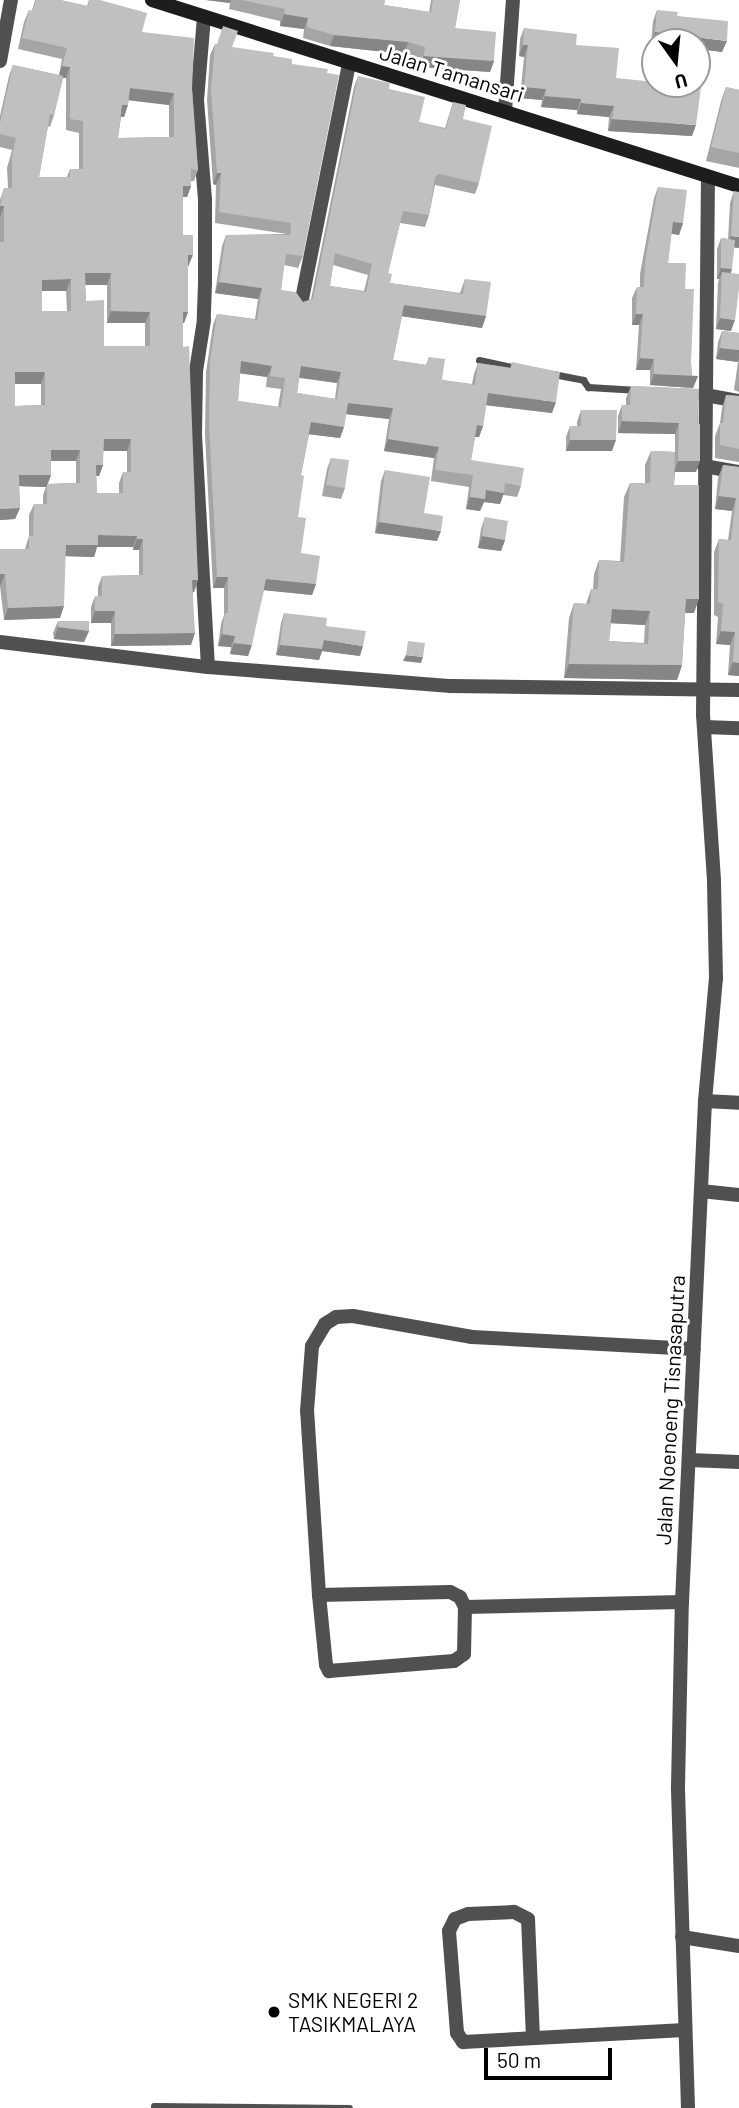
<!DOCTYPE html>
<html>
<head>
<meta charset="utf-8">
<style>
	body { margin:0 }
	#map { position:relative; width:739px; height:2108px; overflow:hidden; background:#fff; font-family:Barlow,sans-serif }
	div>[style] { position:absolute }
	.service>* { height:7px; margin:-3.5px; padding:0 3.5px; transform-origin:3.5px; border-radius:3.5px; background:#505050 }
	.minor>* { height:14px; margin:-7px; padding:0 7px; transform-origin:7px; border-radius:7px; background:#505050 }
	.secondary>* { height:14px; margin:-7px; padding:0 7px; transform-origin:7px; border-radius:7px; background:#1d1d1d }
	.wall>* { inset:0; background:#a5a5a5 }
	.shaded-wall>* { inset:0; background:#868686 }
	.building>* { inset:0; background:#c0c0c0 }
	.dots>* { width:19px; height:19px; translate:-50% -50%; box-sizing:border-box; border:4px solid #fff; border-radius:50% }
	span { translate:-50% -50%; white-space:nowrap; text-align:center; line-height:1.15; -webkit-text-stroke:6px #fff; paint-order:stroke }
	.street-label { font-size:21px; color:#000 }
	.poi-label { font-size:21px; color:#000 }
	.left { translate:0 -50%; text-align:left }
	.north { position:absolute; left:641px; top:28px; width:70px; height:70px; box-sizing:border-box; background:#fff; border:2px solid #999; border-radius:50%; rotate:165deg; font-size:19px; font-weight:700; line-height:28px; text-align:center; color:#000 }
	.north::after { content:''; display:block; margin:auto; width:24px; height:32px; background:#000; clip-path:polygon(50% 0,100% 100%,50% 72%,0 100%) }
	.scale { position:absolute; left:484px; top:2048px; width:128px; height:32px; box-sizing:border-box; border:4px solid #000; border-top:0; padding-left:9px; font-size:21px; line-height:24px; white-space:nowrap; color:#000; -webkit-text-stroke:5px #fff; paint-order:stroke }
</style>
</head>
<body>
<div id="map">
	<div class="service">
		<i style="left:479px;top:360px;width:39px;rotate:12deg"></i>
		<i style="left:553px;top:374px;width:31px;rotate:11deg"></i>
		<i style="left:583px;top:380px;width:9px;rotate:54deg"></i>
		<i style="left:588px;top:387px;width:50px;rotate:3.4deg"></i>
		<i style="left:154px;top:2106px;width:195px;rotate:0.6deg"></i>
	</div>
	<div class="minor">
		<i style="left:204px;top:17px;width:83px;rotate:94.8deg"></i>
		<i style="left:197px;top:100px;width:100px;rotate:85.4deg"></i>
		<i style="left:205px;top:200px;width:83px;rotate:90deg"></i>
		<i style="left:205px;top:283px;width:37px;rotate:92deg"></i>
		<i style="left:204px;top:320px;width:52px;rotate:98.9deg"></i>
		<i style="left:196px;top:371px;width:64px;rotate:90.9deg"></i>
		<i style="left:195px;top:435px;width:232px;rotate:86.8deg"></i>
		<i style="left:0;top:61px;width:62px;rotate:-79.8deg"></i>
		<i style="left:505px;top:111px;width:111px;rotate:-85.9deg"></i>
		<i style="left:301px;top:304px;width:246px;rotate:-78.7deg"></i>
		<i style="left:705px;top:395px;width:35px;rotate:10deg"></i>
		<i style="left:704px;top:466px;width:36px;rotate:10deg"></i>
		<i style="left:0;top:642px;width:209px;rotate:6.9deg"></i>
		<i style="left:208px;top:667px;width:244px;rotate:4.5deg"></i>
		<i style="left:451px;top:686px;width:288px;rotate:0.8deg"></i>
		<i style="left:704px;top:727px;width:35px;rotate:2deg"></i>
		<i style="left:705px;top:1101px;width:34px;rotate:3deg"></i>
		<i style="left:701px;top:1191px;width:38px;rotate:6deg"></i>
		<i style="left:689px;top:1460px;width:50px;rotate:2.3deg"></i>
		<i style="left:319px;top:1595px;width:70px;rotate:84.3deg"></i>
		<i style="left:326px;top:1665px;width:7px;rotate:63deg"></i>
		<i style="left:329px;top:1671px;width:125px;rotate:-4.6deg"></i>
		<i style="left:454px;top:1661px;width:12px;rotate:-35deg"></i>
		<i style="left:464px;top:1654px;width:47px;rotate:-88.8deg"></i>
		<i style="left:465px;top:1607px;width:11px;rotate:-117deg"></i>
		<i style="left:460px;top:1597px;width:11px;rotate:-153deg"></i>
		<i style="left:450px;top:1592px;width:131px;rotate:178.7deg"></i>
		<i style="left:319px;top:1595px;width:184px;rotate:-93.7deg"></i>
		<i style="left:307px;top:1411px;width:65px;rotate:-85.6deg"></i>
		<i style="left:312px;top:1346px;width:26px;rotate:-59deg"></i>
		<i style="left:325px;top:1324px;width:13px;rotate:-32deg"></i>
		<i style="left:336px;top:1317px;width:17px;rotate:-3deg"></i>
		<i style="left:353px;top:1316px;width:121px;rotate:10deg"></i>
		<i style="left:472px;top:1337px;width:222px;rotate:3.1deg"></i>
		<i style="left:465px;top:1607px;width:217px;rotate:-1.3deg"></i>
		<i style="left:682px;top:1937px;width:58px;rotate:9deg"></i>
		<i style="left:533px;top:2038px;width:119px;rotate:-92.4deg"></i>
		<i style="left:528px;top:1919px;width:16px;rotate:-153deg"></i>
		<i style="left:514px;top:1912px;width:46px;rotate:177.5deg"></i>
		<i style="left:468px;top:1914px;width:14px;rotate:159deg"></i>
		<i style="left:455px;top:1919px;width:13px;rotate:117deg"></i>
		<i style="left:449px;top:1931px;width:102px;rotate:85.5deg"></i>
		<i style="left:457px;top:2033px;width:11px;rotate:56deg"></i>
		<i style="left:463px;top:2042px;width:222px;rotate:-3.1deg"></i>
		<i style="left:688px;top:2108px;width:322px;rotate:-91.8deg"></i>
		<i style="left:678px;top:1786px;width:184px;rotate:-88.8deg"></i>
		<i style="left:682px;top:1602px;width:502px;rotate:-87.37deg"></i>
		<i style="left:705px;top:1101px;width:123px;rotate:-84.9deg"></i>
		<i style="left:716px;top:978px;width:98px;rotate:-91.2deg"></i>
		<i style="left:714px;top:880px;width:165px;rotate:-93.8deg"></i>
		<i style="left:703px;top:715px;width:538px;rotate:-89.47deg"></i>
	</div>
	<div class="secondary">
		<i style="left:152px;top:0;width:616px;rotate:17.58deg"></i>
	</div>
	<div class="wall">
		<i style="clip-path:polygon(evenodd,35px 0,60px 0,87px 6px,89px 0,142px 32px,192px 89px,198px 170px,194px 181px,191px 181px,191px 186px,187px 197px,183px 197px,183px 235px,188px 267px,188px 312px,184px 323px,183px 323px,183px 347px,198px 580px,194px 592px,193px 592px,191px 645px,111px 646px,111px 623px,91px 623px,91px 607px,95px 596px,98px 596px,98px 587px,102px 576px,139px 575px,139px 550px,133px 550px,133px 547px,97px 547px,94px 557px,65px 556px,60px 618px,4px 620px,0 586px,0 549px,25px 549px,29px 536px,29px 515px,34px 504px,43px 504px,43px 495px,46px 487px,19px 486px,20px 508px,15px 519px,0 520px,0 200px,4px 188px,8px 188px,7px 168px,12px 150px,0 147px,0 116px,9px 76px,13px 65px,59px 75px,62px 59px,18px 49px,24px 22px,29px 10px,32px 11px,35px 0,63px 78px,66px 78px,66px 130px,79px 133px,79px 169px,70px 169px,67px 177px,39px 177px,48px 126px,50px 127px,54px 115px,63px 78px,35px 0,129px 100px,169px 105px,169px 137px,118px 138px,121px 117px,124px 117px,129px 100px,35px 0,85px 285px,107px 285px,107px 323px,145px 323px,145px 346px,104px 346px,86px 301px,85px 285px,35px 0,42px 291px,66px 291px,67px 311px,42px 311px,42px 291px,35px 0,15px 384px,41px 384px,41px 405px,15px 406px,15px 384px,35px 0,103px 451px,127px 451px,127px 472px,123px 472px,119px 483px,119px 493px,97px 493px,96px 476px,99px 476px,103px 465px,103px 451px,35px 0,51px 461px,76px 461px,76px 483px,48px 484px,51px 475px,51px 461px)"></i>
		<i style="clip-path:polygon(206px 0,385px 0,384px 5px,429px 12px,431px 0,460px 0,455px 28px,494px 61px,490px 72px,420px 67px,421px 58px,404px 54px,330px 46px,303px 38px,304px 29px,280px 26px,280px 21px,229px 9px,230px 3px)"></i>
		<i style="clip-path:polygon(657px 10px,677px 16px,722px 52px,655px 42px,655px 44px,651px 43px,653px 21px)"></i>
		<i style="clip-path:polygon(524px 28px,576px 45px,616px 78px,692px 136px,608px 131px,609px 117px,577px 114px,577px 110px,541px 107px,542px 100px,520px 98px,524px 57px,519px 56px,520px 39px)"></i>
		<i style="clip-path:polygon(evenodd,215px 44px,273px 56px,292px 64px,303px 256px,298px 268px,284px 265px,281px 290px,303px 302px,311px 299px,354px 87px,358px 76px,389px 89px,419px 122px,445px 128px,453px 102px,463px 119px,479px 183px,475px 194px,435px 185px,429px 215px,425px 227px,400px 223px,388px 273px,390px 283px,460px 293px,465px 279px,486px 316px,482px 328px,402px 316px,393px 360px,426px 365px,429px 357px,442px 380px,472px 384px,474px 374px,478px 363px,510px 368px,512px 362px,552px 413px,486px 405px,483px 426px,479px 437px,475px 437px,471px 460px,521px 486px,517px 497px,503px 495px,500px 504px,484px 502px,480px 511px,466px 509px,469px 487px,431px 481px,434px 458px,384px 451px,389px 419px,346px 414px,344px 427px,340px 438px,309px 434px,301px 475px,298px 517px,301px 553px,316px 584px,312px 595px,264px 590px,248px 656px,230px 654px,231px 647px,218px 646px,221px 624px,224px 615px,224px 588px,213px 588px,205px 435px,206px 372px,213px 325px,217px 314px,255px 319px,258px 299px,215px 293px,222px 246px,226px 235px,287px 234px,215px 223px,216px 185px,213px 184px,207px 100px,210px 55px,215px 44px,333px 265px,368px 275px,364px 291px,330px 286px,333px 265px,215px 44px,240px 373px,267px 377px,266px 387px,281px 389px,278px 407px,238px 401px,240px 373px,215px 44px,299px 378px,337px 383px,335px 399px,297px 393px,299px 378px)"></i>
		<i style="clip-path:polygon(726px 87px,739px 90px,739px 168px,706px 161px,721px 101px)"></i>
		<i style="clip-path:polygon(658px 187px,683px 223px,679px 235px,671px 234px,668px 263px,685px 289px,692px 376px,698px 376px,693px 388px,650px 385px,650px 370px,636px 370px,639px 325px,632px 325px,632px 298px,637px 287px,640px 287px,640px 274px,654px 198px)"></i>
		<i style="clip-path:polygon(734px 191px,734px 248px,731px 273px,731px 331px,716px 329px,718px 283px,719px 279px,717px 279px,717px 249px,721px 238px,728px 239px,730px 203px)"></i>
		<i style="clip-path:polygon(722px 331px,739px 333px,739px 392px,734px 390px,738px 362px,716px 359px,718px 342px)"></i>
		<i style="clip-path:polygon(evenodd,631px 386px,699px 389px,696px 472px,675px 472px,674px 485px,694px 613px,685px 613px,682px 665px,677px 680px,564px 678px,569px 618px,574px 603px,586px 604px,591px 589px,593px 589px,594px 574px,599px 560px,620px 561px,624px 497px,630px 483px,645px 483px,645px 465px,651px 451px,675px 452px,675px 434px,618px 433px,618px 416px,622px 405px,626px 405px,626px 398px,631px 386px,611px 623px,645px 625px,644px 643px,609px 641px,611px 623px)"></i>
		<i style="clip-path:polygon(726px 395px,739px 396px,739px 462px,715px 458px,715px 436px,720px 423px,722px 408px)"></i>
		<i style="clip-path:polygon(581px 410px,612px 451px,566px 451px,566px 437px,570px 426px,577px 426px,577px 422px)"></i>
		<i style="clip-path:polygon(331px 458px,345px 488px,341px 499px,322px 496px,327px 469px)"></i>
		<i style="clip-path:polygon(723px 465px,739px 467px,739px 676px,728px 675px,730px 645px,716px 644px,718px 617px,714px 615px,714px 552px,719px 539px,728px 540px,732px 511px,715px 509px,718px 478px)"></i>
		<i style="clip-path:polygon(385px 470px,424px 513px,437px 541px,375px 533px,381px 481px)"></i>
		<i style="clip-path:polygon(485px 517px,505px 540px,501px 551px,478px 548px,481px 529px)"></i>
		<i style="clip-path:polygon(284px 613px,326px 626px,360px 656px,322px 651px,319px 660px,276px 655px,281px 623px)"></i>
		<i style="clip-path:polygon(58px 621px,89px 631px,84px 642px,54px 639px,53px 633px)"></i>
	</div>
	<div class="shaded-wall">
		<i style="clip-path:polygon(206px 0,231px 0,230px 3px)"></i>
		<i style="clip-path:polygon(284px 14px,308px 18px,304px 29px,280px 26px)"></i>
		<i style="clip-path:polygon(655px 32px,727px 41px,722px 52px,697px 49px,697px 42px,655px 42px,655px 44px,651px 43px)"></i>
		<i style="clip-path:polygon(334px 35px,408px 42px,404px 54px,330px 46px)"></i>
		<i style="clip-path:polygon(523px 45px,528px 45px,524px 57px,519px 56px)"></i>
		<i style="clip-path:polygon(424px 56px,494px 61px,490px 72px,420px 67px)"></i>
		<i style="clip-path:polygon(62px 66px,70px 67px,66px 78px,58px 78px)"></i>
		<i style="clip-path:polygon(524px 87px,546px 89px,542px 100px,520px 98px)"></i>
		<i style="clip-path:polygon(130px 88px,174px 93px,169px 105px,126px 100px)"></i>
		<i style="clip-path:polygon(545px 96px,581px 99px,577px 110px,541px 107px)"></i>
		<i style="clip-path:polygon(581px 103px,614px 106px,609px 117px,577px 114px)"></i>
		<i style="clip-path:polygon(122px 105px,128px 105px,124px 117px,118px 116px)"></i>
		<i style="clip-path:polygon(612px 119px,696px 125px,692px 136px,608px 131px)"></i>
		<i style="clip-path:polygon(217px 173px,221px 173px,216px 185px,213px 184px)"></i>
		<i style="clip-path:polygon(183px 186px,191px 186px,187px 197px,179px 197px)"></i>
		<i style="clip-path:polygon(0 206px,4px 206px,0 217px)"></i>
		<i style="clip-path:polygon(673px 222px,683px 223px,679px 235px,669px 233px)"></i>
		<i style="clip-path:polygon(731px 236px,739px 237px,739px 248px,727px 247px)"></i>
		<i style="clip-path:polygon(188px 255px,193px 255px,188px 267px)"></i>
		<i style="clip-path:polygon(721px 268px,732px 269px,728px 280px,722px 272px,719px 279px,717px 279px)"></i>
		<i style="clip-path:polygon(85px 273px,111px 273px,107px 285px,81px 285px)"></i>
		<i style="clip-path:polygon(71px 279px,66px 291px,38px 291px,42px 280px)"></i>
		<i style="clip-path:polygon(219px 282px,262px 288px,258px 299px,215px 293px)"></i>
		<i style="clip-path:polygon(404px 305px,486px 316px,482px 328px,400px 316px)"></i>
		<i style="clip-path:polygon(111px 311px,150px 312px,145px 323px,107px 323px)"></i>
		<i style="clip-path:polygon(183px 312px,188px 312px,184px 323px,178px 323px)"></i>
		<i style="clip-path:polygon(636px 314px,643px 314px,639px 325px,632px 325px)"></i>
		<i style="clip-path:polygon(720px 318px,735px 320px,731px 331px,716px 329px)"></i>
		<i style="clip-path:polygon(720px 348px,739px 350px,739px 358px,738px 362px,716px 359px)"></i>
		<i style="clip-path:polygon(640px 358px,654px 359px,650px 370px,636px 370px)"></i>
		<i style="clip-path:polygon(241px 361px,272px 366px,267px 377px,237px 373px)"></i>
		<i style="clip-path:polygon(301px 366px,341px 372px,337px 383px,297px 377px)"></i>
		<i style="clip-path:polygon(15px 372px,45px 372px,41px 384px,11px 384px)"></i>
		<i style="clip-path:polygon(654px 374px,698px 376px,693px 388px,650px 385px)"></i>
		<i style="clip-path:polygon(488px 393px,556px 402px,552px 413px,484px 405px)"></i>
		<i style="clip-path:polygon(348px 403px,393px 408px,389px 419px,344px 414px)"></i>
		<i style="clip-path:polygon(622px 421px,679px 423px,675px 434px,618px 433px)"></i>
		<i style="clip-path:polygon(311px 422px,344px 427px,340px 438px,307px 434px)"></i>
		<i style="clip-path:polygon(477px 425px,483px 426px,479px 437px,472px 437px)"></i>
		<i style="clip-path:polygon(104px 439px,131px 439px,127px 451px,99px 451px)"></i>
		<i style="clip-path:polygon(388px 439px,439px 447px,434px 458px,384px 451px)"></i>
		<i style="clip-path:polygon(570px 440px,616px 440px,612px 451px,566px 451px)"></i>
		<i style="clip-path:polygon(51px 450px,80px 450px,76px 461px,47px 461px)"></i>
		<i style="clip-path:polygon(678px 461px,700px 461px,696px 472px,674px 472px)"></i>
		<i style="clip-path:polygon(96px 465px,103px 465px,99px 476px,92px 476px)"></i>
		<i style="clip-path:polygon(19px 475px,51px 475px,46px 487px,15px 486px)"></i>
		<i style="clip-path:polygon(486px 490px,504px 493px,500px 504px,484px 502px,480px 511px,466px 509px,470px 497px)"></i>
		<i style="clip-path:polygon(719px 496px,736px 498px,732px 511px,715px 509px)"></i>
		<i style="clip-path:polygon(20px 508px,15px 519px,0 520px,0 509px)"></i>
		<i style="clip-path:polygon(379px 522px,441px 531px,437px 541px,375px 533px)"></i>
		<i style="clip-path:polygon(98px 535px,137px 536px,133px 547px,97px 547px,94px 557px,61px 556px,66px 545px)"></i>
		<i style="clip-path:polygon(482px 536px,505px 540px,501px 551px,478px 548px)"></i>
		<i style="clip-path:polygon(137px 539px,143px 539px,139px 550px,133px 550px)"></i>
		<i style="clip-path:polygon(0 574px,5px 574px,0 586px)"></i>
		<i style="clip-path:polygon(217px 577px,228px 577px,224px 588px,213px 588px)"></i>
		<i style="clip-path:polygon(266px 579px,316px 584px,312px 595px,262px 590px)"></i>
		<i style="clip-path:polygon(192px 580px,198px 580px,194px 592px,188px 592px)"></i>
		<i style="clip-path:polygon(686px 599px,699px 599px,694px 613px,681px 613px)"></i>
		<i style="clip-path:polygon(64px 606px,60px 618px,4px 620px,8px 608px)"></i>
		<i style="clip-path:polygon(612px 609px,650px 611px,645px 625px,606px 623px)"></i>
		<i style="clip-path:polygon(95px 611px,115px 611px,111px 623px,91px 623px)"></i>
		<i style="clip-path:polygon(58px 627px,89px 631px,84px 642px,54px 639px)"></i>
		<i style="clip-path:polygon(721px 631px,735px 632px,730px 645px,716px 644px)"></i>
		<i style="clip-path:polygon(195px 633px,191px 645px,111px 646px,115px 634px)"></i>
		<i style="clip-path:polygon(222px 634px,235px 636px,231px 647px,218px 646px)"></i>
		<i style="clip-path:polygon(324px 640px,363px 646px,360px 656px,322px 651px,319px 660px,276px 655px,280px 645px)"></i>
		<i style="clip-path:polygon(234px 643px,252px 645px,248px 656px,230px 654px)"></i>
		<i style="clip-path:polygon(406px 655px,423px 657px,421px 663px,403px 661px)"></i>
		<i style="clip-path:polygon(733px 662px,739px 663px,739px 676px,728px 675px)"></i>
		<i style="clip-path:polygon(569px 664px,682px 665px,677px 680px,564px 678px)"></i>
	</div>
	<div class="building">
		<i style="clip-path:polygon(evenodd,36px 0,60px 0,88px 6px,89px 0,100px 0,147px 13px,142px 32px,194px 38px,192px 89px,198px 170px,191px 169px,191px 186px,183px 186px,183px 235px,193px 235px,193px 255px,188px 255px,188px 312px,183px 312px,183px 347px,189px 346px,198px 580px,192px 580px,195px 633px,115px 634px,115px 611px,95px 611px,95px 596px,102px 596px,102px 576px,143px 575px,143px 539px,137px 539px,137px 536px,98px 535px,98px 545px,66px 545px,64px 606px,8px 608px,5px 574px,0 574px,0 549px,29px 549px,29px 536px,33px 536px,34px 504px,47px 504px,47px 484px,80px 483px,80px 450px,51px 450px,51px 475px,19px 475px,20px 508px,0 509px,0 242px,4px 242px,4px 206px,0 206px,4px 188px,12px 188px,12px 157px,16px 138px,0 134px,0 123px,13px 65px,63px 76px,54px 115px,50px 114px,39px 177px,70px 177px,70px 169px,83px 169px,83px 121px,70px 119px,70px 67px,62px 66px,67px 48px,22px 38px,29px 10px,33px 11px,36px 0,130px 88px,174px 93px,174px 137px,118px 138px,122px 105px,128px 105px,130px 88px,36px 0,85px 273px,111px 273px,111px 311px,150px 312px,150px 346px,104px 346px,104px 300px,86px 301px,85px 273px,36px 0,71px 279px,71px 311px,42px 311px,42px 280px,71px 279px,36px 0,15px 372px,45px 372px,45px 405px,15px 406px,15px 372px,36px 0,104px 439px,131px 439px,131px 472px,123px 472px,123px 493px,97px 493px,96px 465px,103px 465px,104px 439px)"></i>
		<i style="clip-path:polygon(241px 0,385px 0,384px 5px,431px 12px,433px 0,460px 0,455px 28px,496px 32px,494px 61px,424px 56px,425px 47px,408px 42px,334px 35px,307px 27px,308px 18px,284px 14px,285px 9px)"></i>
		<i style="clip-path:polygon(657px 10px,678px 12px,677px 16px,728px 21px,727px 41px,655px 32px)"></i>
		<i style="clip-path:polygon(evenodd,223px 26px,238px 31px,232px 47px,274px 53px,273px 56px,292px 59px,292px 64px,328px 69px,327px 73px,339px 75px,303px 256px,286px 254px,281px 290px,296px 292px,303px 302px,313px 299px,358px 76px,390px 83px,389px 89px,425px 97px,419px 122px,446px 129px,453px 102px,466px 105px,463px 119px,492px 126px,479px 183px,439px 174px,435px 177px,429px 215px,403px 211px,388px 273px,392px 274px,390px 283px,463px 294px,465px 279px,491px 282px,486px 316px,404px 305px,393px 360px,427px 365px,429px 357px,445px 359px,442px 380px,475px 385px,478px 363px,511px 368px,512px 362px,560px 372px,556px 402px,488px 393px,483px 426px,477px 425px,471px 460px,524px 468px,521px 486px,505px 483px,504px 493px,486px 490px,485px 499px,470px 497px,473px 475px,435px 470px,439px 447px,388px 439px,393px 408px,348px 403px,344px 427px,311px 422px,301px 475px,304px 476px,298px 517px,306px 518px,301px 553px,320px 556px,316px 584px,266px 579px,252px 645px,234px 643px,235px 636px,222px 634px,225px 613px,228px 613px,228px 577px,217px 577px,209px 424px,210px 361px,217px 314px,257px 320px,262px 288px,219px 282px,226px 235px,290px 235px,291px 223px,219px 212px,221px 173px,217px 173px,211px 89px,215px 44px,217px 44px,223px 26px,335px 253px,372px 264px,366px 292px,330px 286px,335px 253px,223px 26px,241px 361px,272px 366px,270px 376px,285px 378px,281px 407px,238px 401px,241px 361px,223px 26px,301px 366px,341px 372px,337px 399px,297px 393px,301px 366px)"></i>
		<i style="clip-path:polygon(524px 28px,577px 34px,576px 45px,619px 48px,616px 78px,655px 82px,655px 84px,697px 84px,697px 71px,703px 72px,696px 125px,612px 119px,614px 106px,581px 103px,581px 99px,545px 96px,546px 89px,524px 87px,528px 45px,523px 45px)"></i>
		<i style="clip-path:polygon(726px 87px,739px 90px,739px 153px,711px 147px)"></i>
		<i style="clip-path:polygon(658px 187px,687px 190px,683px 223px,673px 222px,668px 263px,686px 263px,685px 289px,694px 289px,691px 362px,692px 376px,698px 376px,654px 374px,654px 359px,640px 358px,643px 314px,636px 314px,637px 287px,644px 287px,645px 262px)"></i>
		<i style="clip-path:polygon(734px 191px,739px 192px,739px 237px,731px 236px)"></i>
		<i style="clip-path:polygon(721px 238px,735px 240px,732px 269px,721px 268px)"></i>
		<i style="clip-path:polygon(722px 272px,739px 274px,739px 289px,735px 320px,720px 318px)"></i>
		<i style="clip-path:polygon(722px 331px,739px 333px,739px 350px,720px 348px)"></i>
		<i style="clip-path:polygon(631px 386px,699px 389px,697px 424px,700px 424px,700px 461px,678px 461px,679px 423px,622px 421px,622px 405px,630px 405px)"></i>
		<i style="clip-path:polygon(726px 395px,739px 396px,739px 449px,720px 445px,720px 423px,723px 423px)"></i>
		<i style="clip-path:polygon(581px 410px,617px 410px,616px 440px,570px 440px,570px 426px,581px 426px)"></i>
		<i style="clip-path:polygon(evenodd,651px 451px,675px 452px,674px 485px,699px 485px,699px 599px,686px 599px,682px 665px,569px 664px,574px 603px,590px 604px,591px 589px,598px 589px,599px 560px,624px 562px,630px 483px,650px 483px,651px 451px,612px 609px,650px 611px,648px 644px,609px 641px,612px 609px)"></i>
		<i style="clip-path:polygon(331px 458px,349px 460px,345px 488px,326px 485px)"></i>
		<i style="clip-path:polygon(723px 465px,739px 467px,739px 663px,733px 662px,735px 632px,721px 631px,723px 604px,718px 602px,719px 539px,731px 540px,736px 498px,719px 496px)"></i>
		<i style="clip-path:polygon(385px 470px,430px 477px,424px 513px,443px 516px,441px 531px,379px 522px)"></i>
		<i style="clip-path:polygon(485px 517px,508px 521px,505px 540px,482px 536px)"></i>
		<i style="clip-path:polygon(284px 613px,327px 618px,326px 626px,366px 631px,363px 646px,324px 640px,322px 649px,280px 645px)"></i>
		<i style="clip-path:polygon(58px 621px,89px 621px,89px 631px,58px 627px)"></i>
		<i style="clip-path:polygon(408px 641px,425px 643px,423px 657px,406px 655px)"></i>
	</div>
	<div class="dots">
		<i style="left:274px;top:2012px;background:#000"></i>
	</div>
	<div class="street-label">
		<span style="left:452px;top:73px;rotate:17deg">Jalan Tamansari</span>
		<span style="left:670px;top:1410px;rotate:-87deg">Jalan Noenoeng Tisnasaputra</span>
	</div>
	<div class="poi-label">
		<span class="left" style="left:288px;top:2012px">SMK NEGERI 2<br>TASIKMALAYA</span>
	</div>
	<div class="north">U</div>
	<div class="scale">50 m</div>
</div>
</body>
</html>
